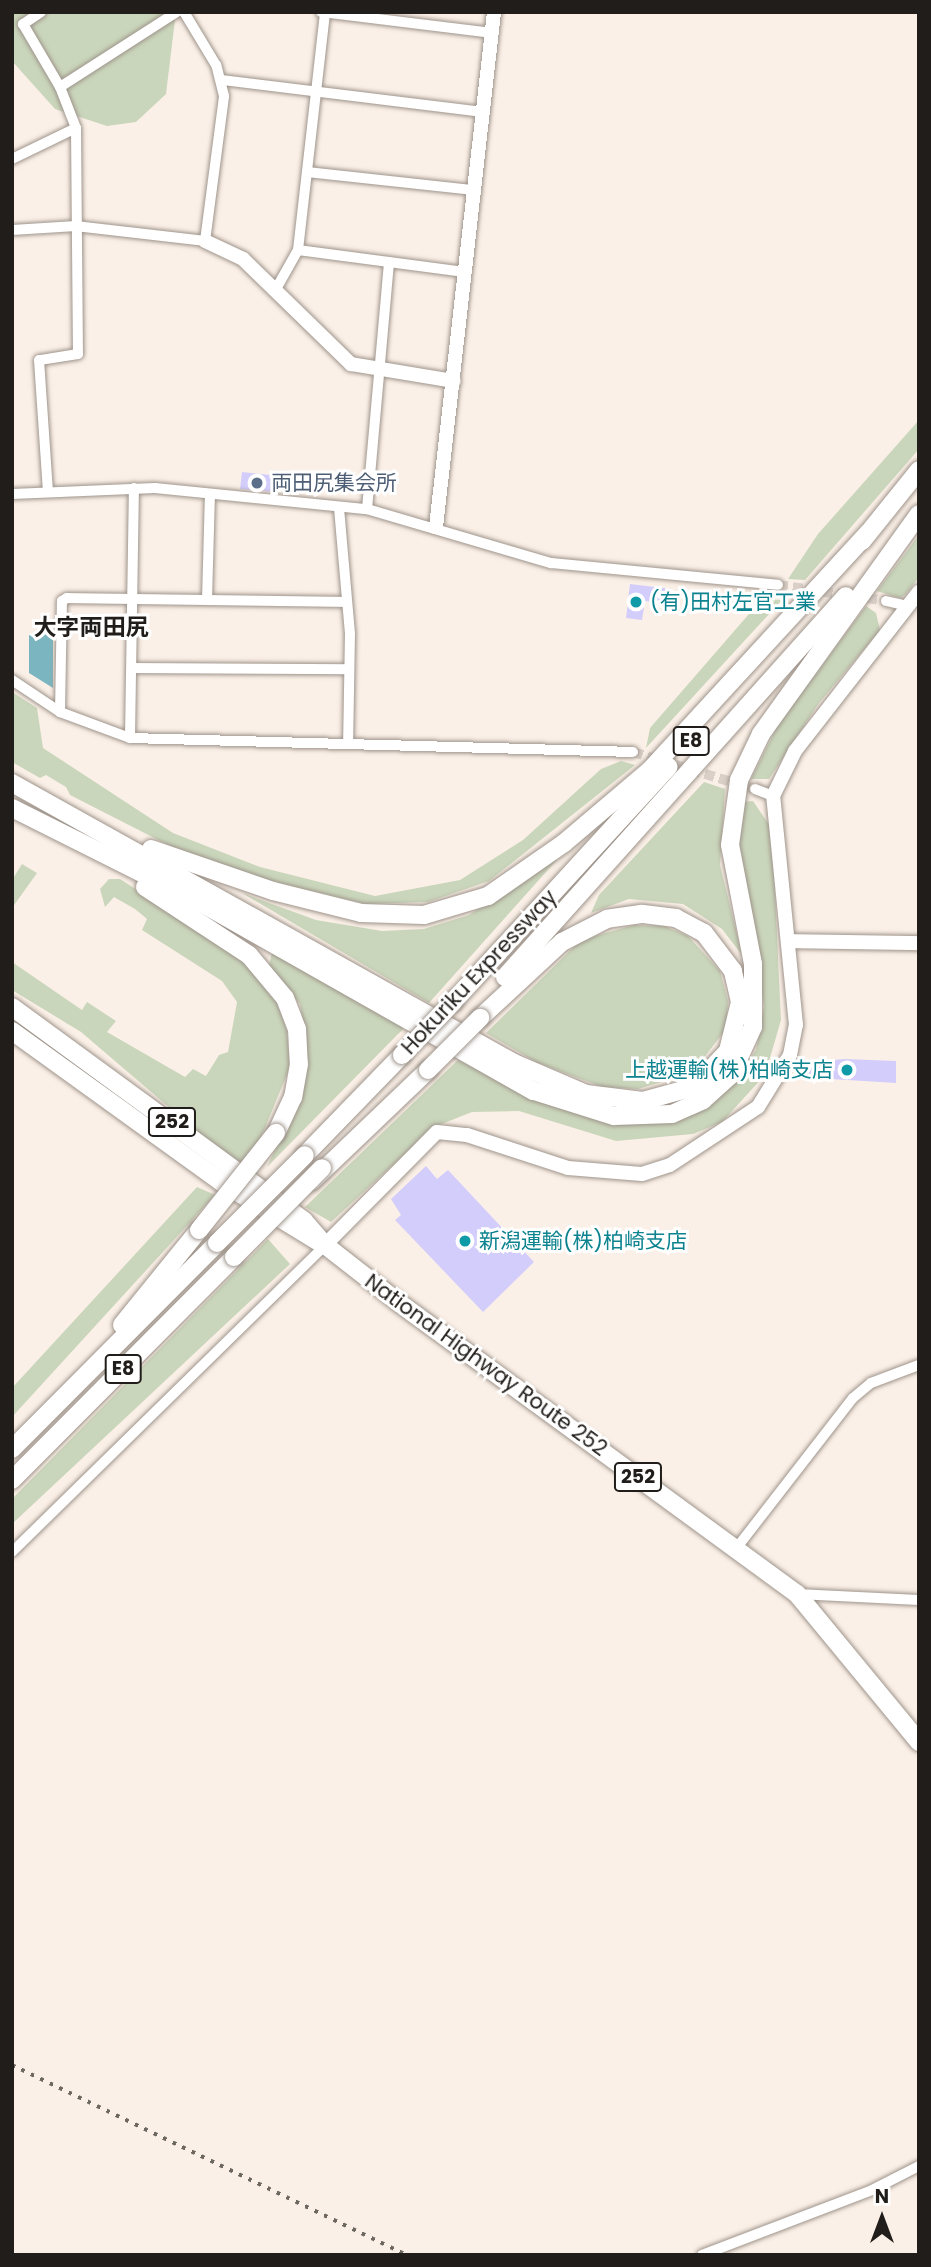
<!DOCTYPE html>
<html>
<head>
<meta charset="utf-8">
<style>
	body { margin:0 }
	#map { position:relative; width:931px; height:2267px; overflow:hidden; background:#fbf0e7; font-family:Poppins,"Noto Sans JP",sans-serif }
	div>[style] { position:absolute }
	.green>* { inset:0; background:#cad6bb }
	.water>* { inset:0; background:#7bb6c0 }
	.building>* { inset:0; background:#d3cdfb }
	.street-tunnel>* { height:10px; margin-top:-5px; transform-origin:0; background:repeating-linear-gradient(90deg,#dad0c8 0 10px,transparent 0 15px) }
	.roads { filter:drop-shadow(0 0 2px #9e948b) drop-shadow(0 0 2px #9e948b) }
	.street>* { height:10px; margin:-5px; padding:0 5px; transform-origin:5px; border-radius:5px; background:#fff }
	.secondary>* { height:14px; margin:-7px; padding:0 7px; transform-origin:7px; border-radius:7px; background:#fff }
	.highway>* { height:18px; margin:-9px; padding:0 9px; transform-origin:9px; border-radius:9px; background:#fff }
	.rail>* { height:3.5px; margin-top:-1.75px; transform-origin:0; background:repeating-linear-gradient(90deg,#6d6762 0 3.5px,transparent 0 10.5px) }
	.bridges { filter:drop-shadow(0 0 2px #9e948b) drop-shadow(0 0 2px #9e948b) }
	.highway-bridge>* { height:18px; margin:-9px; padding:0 9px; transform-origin:9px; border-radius:9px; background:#fff }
	.dots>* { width:19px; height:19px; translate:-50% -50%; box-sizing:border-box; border:4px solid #fff; border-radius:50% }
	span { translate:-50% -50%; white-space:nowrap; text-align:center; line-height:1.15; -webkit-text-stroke:6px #fff; paint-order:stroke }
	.shield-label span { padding:2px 5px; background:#fff; border:2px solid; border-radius:5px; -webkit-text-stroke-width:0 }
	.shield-label { font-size:19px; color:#211d1a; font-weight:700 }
	.service-label { font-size:21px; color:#4e5e75 }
	.left { translate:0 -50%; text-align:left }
	.culture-label { font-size:21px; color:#0d838f }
	.right { translate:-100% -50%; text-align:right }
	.street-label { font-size:21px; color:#211d1a }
	.neighbourhood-label { font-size:23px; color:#211d1a; font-weight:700 }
	.frame { position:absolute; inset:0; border:14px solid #211d1a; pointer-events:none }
	.north { position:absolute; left:847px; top:2183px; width:70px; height:70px; -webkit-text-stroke:5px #fff; paint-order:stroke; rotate:0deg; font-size:19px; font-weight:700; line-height:28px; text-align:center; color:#211d1a }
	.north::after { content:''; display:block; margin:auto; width:24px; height:32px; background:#211d1a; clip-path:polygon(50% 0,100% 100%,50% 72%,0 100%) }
</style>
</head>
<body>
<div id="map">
	<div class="green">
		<i style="clip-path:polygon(12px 12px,176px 12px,166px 94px,136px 122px,107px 126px,55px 109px,12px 61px)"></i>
		<i style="clip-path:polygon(919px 420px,919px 449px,805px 580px,788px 579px,818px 534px)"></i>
		<i style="clip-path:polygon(919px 535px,919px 577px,906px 594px,900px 598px,877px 591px)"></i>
		<i style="clip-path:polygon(762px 599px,782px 600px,646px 748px,650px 728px)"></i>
		<i style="clip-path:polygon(866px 606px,876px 613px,880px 630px,819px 703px,769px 779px,751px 779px,778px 725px)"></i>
		<i style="clip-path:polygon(12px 692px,37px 708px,43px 748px,173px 833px,260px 867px,375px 896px,460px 880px,523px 840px,601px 769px,621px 761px,635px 765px,489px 881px,428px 902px,366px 904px,267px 880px,172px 847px,70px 795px,66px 787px,46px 775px,40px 778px,12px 762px)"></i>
		<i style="clip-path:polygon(704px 782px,725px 789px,720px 865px,742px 955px,722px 929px,683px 904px,629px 899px,591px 913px,599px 895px)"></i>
		<i style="clip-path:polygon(753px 801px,772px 829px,781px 1020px,765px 1075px,722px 1122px,693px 1134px,616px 1141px,519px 1111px,472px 1112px,434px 1127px,331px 1222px,305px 1207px,458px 1060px,546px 1104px,614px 1121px,666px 1121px,736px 1081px,756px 1050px,764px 1007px,736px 828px,742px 802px)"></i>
		<i style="clip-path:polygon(563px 853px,429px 1003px,242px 893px,316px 920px,382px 931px,424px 929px,469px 915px)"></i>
		<i style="clip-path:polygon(22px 864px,37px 873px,12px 908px,12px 880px)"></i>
		<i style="clip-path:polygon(109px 879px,120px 879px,219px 943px,257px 971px,277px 1001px,287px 1031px,290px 1067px,257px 1147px,239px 1167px,81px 1032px,12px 990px,12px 962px,82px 1010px,87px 1002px,116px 1021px,107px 1032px,185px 1077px,193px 1069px,206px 1076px,219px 1055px,228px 1052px,237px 1002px,222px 981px,142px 930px,147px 919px,135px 909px,114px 897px,105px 907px,100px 889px)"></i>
		<i style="clip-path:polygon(634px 925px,664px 926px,688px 936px,720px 971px,728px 1001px,726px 1029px,692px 1073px,638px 1089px,602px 1087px,536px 1062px,486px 1033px,581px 940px)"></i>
		<i style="clip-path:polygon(272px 952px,405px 1027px,267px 1167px,287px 1124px,307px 1043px,300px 1004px,269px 966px)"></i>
		<i style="clip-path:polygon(197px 1187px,215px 1195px,12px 1417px,12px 1388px)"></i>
		<i style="clip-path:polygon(268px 1239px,290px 1264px,12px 1524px,12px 1499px)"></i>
	</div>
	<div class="water">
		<i style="clip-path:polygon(53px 634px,53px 688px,29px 673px,29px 635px)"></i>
	</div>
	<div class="building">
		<i style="clip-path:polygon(242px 472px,270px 475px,274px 492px,240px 489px)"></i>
		<i style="clip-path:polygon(630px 584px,672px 589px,671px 604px,645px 601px,642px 620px,626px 618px)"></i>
		<i style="clip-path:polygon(845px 1059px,896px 1061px,896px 1083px,798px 1077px,799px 1063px)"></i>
		<i style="clip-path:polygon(426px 1166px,437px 1179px,448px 1170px,534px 1262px,483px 1312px,395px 1220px,401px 1215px,391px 1199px)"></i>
	</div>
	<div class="street-tunnel">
		<i style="left:778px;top:585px;width:109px;rotate:8.4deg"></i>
		<i style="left:633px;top:752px;width:127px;rotate:16.9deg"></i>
	</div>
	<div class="roads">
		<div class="street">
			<i style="left:41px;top:12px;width:22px;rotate:146deg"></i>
			<i style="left:23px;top:24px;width:73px;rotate:59.6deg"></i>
			<i style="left:60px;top:87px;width:44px;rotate:68.7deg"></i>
			<i style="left:76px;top:128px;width:226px;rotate:89.5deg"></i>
			<i style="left:78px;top:354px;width:39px;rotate:171deg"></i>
			<i style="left:39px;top:360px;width:132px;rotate:86.1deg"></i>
			<i style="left:321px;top:12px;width:172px;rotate:7deg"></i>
			<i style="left:222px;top:80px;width:262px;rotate:7deg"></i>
			<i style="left:60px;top:87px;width:139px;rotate:-32.7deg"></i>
			<i style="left:12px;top:159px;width:71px;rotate:-25.8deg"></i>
			<i style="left:307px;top:172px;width:168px;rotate:6.2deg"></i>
			<i style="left:12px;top:230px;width:64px;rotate:-3.6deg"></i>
			<i style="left:76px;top:226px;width:130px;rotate:6.6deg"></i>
			<i style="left:205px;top:241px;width:146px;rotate:-82.5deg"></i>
			<i style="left:224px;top:96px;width:32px;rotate:-104deg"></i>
			<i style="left:216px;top:65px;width:62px;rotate:-121.1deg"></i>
			<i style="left:298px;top:250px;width:168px;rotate:7.5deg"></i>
			<i style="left:276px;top:289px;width:45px;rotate:-60.6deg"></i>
			<i style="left:298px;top:250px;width:240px;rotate:-83.5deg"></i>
			<i style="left:12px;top:494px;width:143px;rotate:-2.4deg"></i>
			<i style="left:155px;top:488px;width:213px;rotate:5.7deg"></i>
			<i style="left:367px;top:509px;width:192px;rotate:16.4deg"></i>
			<i style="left:551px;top:563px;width:228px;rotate:5.5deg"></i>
			<i style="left:339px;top:508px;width:125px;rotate:85deg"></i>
			<i style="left:350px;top:633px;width:111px;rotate:91deg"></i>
			<i style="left:367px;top:509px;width:248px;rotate:-84.9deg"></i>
			<i style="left:207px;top:600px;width:106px;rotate:-88.4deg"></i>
			<i style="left:886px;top:601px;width:23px;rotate:13deg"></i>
			<i style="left:132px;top:668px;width:217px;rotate:0.3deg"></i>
			<i style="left:12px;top:680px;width:58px;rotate:33.7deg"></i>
			<i style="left:60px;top:712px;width:75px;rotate:20.4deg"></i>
			<i style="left:130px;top:738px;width:503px;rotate:1.59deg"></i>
			<i style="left:60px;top:712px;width:111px;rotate:-89deg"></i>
			<i style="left:62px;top:601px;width:6px;rotate:-31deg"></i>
			<i style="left:67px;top:598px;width:279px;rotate:0.8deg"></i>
			<i style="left:130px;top:738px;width:250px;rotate:-89.1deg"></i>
			<i style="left:755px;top:789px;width:19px;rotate:21deg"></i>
			<i style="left:735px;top:1550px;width:192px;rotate:-52.2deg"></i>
			<i style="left:853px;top:1398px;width:23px;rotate:-40deg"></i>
			<i style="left:871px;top:1383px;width:51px;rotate:-20.6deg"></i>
			<i style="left:12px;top:1552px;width:438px;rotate:-44.4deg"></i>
			<i style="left:797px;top:1594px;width:122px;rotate:2.8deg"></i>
			<i style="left:702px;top:2255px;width:182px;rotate:-20.9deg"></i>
			<i style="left:872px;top:2190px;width:53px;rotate:-27.1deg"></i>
		</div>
		<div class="secondary">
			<i style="left:205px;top:241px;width:42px;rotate:25.3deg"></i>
			<i style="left:243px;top:259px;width:151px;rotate:44.2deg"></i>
			<i style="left:351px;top:364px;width:104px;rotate:9.4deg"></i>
			<i style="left:436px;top:527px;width:518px;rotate:-83.57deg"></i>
			<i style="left:789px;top:941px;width:130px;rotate:0.9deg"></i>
			<i style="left:325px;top:1245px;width:159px;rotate:-45.3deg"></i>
			<i style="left:437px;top:1132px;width:30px;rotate:6deg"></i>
			<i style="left:467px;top:1135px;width:106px;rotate:18.1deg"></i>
			<i style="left:568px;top:1168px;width:74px;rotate:4.6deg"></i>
			<i style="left:642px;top:1174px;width:29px;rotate:-18deg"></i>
			<i style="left:670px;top:1165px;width:105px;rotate:-33.4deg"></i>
			<i style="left:758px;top:1107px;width:61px;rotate:-58.4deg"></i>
			<i style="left:790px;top:1055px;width:31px;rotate:-79deg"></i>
			<i style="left:796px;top:1025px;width:230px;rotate:-95.7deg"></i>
			<i style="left:773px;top:796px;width:50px;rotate:-63.9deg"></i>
			<i style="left:795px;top:751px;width:202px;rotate:-52.1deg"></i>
		</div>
		<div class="highway">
			<i style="left:862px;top:541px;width:91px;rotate:-51.2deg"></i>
			<i style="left:12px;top:783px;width:575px;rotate:29.15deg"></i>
			<i style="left:514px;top:1063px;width:78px;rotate:23.3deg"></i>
			<i style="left:586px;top:1094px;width:57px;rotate:7deg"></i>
			<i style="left:643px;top:1101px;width:53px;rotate:-15.4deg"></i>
			<i style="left:694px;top:1087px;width:50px;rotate:-46.6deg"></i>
			<i style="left:728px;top:1051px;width:50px;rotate:-76.2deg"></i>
			<i style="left:740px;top:1002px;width:32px;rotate:-103deg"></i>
			<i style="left:733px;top:971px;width:48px;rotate:-127.3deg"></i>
			<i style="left:704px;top:933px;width:32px;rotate:-152deg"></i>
			<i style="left:676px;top:918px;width:35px;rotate:-173deg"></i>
			<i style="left:641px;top:914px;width:34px;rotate:172deg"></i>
			<i style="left:607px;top:919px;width:51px;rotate:152.9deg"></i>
			<i style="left:562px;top:942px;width:112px;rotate:137.2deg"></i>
			<i style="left:12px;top:808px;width:203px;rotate:26.6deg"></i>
			<i style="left:194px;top:899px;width:390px;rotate:29.5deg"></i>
			<i style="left:534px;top:1091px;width:84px;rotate:17.4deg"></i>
			<i style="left:614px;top:1116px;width:58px;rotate:-2deg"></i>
			<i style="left:672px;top:1114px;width:34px;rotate:-24deg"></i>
			<i style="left:703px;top:1100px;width:38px;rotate:-42deg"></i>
			<i style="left:731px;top:1075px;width:53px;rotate:-65.4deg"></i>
			<i style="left:753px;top:1027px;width:63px;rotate:-90deg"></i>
			<i style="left:753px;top:964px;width:121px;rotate:-100.9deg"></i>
			<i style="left:730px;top:845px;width:66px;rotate:-82.1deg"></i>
			<i style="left:739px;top:780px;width:51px;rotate:-64.4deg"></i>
			<i style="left:761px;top:734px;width:271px;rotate:-54.3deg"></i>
			<i style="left:151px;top:849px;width:129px;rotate:19deg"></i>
			<i style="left:273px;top:891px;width:91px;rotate:14deg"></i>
			<i style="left:361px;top:913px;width:63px;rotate:1.8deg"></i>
			<i style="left:424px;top:915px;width:67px;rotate:-16.5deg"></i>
			<i style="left:488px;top:896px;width:93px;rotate:-34.9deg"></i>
			<i style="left:564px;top:843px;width:113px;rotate:-40.3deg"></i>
			<i style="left:650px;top:770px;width:323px;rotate:-47.4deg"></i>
			<i style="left:145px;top:887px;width:124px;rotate:33.2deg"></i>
			<i style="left:249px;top:955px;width:56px;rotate:50.1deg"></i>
			<i style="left:285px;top:998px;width:33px;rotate:69deg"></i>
			<i style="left:297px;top:1029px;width:35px;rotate:87deg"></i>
			<i style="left:299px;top:1064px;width:34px;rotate:100deg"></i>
			<i style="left:293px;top:1097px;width:40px;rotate:115deg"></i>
			<i style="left:505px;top:977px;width:511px;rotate:-48.17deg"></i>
			<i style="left:453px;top:1002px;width:319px;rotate:-47.5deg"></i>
			<i style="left:12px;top:1007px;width:362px;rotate:36.2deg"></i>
			<i style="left:304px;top:1221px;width:32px;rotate:49deg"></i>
			<i style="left:325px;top:1245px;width:93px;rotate:38deg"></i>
			<i style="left:398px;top:1302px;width:494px;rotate:36.2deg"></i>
			<i style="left:797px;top:1594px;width:192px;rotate:50.5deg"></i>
			<i style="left:12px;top:1031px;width:258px;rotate:35.8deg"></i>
			<i style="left:221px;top:1182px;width:115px;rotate:31.5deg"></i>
			<i style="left:305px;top:1155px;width:139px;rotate:-45.9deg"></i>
			<i style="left:312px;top:1181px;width:161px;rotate:-43.7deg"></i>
			<i style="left:122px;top:1325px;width:122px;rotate:-51deg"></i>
			<i style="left:12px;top:1449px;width:291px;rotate:-45.1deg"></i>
			<i style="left:12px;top:1480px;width:315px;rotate:-45.1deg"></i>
		</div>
	</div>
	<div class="rail">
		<i style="left:12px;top:2065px;width:437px;rotate:25.7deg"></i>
	</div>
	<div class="bridges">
		<div class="highway-bridge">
			<i style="left:402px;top:1055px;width:74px;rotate:-46.1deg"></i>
			<i style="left:428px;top:1070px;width:74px;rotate:-45deg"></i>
			<i style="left:199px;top:1230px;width:124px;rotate:-51.6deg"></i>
			<i style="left:217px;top:1243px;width:124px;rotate:-45deg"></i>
			<i style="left:234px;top:1257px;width:125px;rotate:-45.3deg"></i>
		</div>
	</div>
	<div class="dots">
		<i style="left:257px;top:483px;background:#5c6f8a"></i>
		<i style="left:636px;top:602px;background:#0f9aa8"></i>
		<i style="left:847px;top:1070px;background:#0f9aa8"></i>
		<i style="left:465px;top:1241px;background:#0f9aa8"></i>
	</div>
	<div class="shield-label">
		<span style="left:691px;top:741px">E8</span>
		<span style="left:172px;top:1122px">252</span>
		<span style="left:123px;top:1369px">E8</span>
		<span style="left:638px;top:1477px">252</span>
	</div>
	<div class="service-label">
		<span class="left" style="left:271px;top:483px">両田尻集会所</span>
	</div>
	<div class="culture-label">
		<span class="left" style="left:650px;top:602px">(有)田村左官工業</span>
		<span class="right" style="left:833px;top:1070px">上越運輸(株)柏崎支店</span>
		<span class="left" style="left:479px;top:1241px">新潟運輸(株)柏崎支店</span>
	</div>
	<div class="street-label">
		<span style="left:479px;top:972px;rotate:-47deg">Hokuriku Expressway</span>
		<span style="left:486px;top:1365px;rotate:36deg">National Highway Route 252</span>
	</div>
	<div class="neighbourhood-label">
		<span style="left:91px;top:627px">大字両田尻</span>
	</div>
	<div class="frame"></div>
	<div class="north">N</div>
</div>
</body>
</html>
